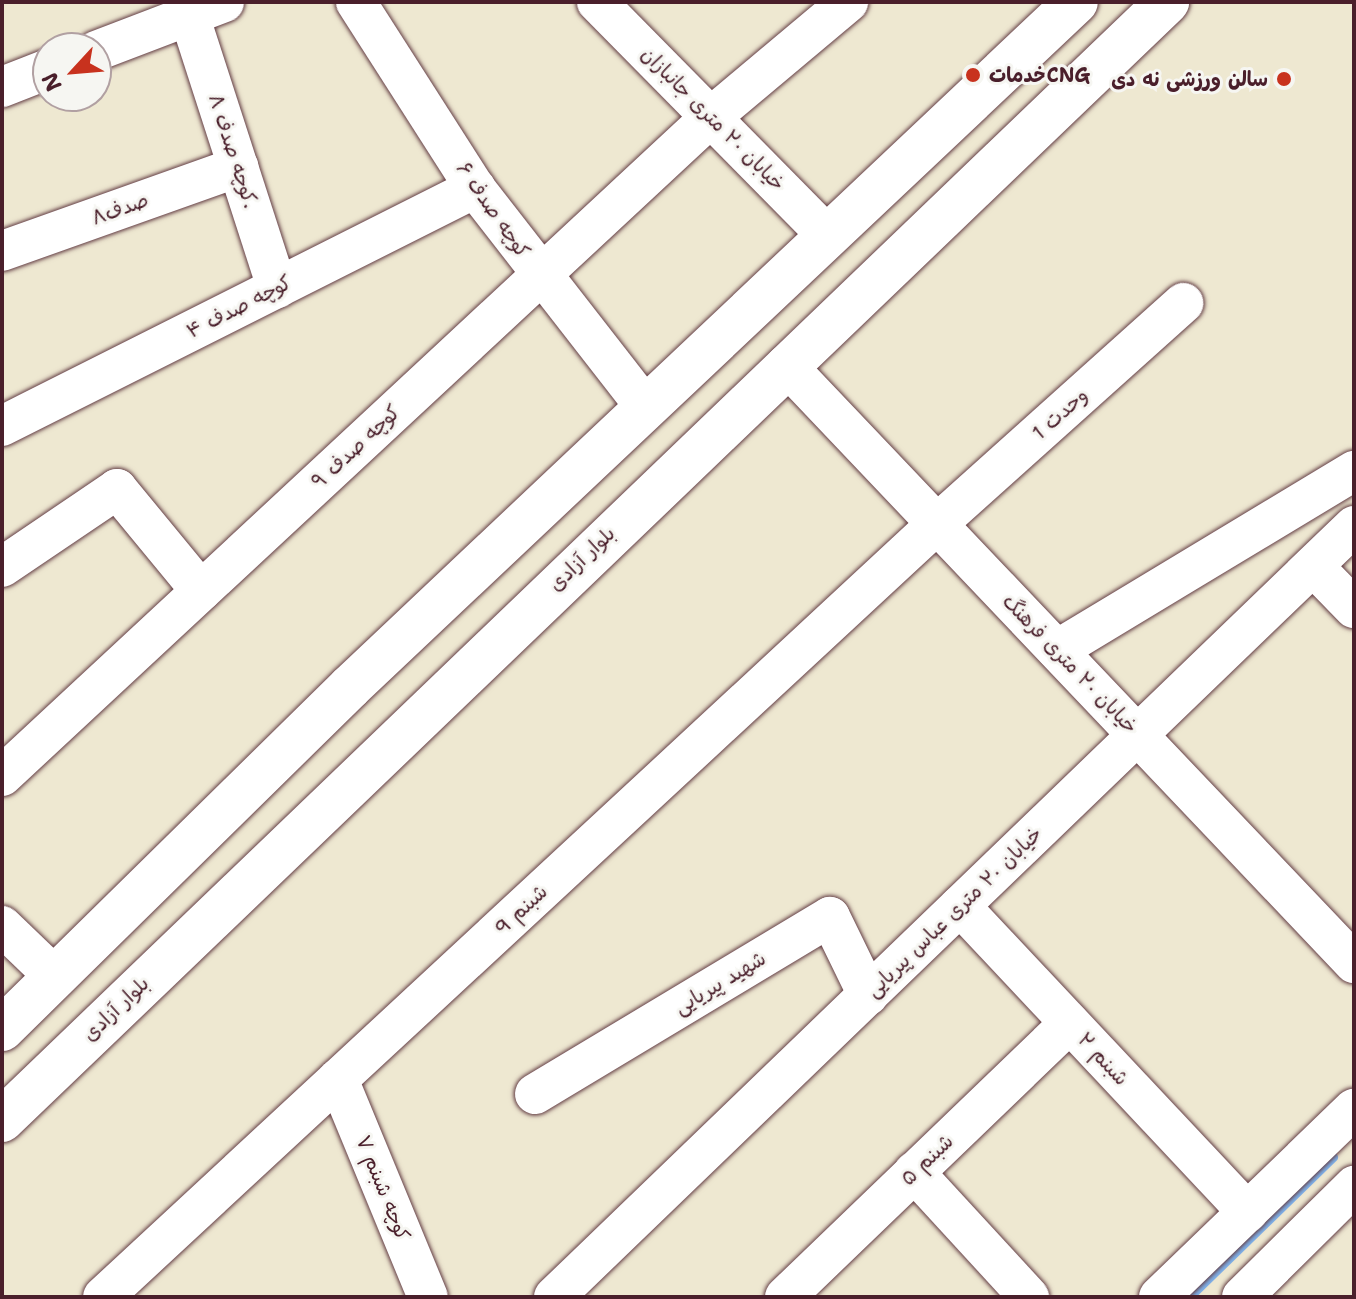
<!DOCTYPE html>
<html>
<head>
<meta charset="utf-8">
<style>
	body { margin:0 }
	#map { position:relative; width:1356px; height:1299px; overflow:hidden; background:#eee8d1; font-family:"Shantell Sans","Playpen Sans Arabic",sans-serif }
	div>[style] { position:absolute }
	.stream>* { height:9px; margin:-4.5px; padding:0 4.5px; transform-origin:4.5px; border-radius:4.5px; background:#80b4ed }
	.roads { filter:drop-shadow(0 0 2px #633d44) drop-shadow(0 0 2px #633d44) }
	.minor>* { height:40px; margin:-20px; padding:0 20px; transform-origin:20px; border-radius:20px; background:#fff }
	.major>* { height:44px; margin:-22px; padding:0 22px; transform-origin:22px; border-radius:22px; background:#fff }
	.dots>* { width:22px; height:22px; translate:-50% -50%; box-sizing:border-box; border:4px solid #f6f6f2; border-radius:50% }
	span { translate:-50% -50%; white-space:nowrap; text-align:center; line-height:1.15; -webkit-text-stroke:6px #f6f6f2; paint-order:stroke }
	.poi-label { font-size:20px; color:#4a1f2b; font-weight:700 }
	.left { translate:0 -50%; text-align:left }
	.right { translate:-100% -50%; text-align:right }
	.street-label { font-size:20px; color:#4a1f2b }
	.frame { position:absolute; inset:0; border:4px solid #4a1f2b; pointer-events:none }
	.north { position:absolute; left:32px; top:32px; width:80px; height:80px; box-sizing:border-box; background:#f6f6f2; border:2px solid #b1a0a2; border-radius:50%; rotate:244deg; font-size:22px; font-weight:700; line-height:32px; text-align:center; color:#4a1f2b }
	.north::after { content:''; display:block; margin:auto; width:28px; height:36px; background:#c8321e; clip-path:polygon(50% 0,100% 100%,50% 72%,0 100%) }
</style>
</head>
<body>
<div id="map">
	<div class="stream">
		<i style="left:1189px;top:1297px;width:201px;rotate:-44.2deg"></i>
	</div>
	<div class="roads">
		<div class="minor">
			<i style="left:356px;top:2px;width:221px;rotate:57.4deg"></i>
			<i style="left:475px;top:188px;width:279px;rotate:52.1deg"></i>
			<i style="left:597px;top:2px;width:329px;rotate:45.4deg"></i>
			<i style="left:189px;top:15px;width:287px;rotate:72.1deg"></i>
			<i style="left:96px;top:51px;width:137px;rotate:-20.9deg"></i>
			<i style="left:2px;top:87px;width:49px;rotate:-21.4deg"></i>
			<i style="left:2px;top:251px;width:251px;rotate:-19.6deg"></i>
			<i style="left:786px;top:365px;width:825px;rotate:46.47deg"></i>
			<i style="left:2px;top:426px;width:530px;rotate:-26.71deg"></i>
			<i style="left:1313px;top:566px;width:59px;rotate:45.7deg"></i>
			<i style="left:2px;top:567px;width:139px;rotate:-34.1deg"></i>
			<i style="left:117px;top:489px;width:132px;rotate:50.5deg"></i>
			<i style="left:1057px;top:650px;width:347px;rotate:-31.1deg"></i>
			<i style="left:2px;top:776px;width:968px;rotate:-42.91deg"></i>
			<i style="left:711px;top:117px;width:179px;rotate:-40deg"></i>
			<i style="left:960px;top:906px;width:420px;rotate:46.8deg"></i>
			<i style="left:2px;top:926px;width:74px;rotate:43.9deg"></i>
			<i style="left:338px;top:1079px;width:236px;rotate:67.6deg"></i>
			<i style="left:535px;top:1094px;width:344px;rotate:-31deg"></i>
			<i style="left:830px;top:917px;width:87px;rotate:64deg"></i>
			<i style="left:914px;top:1172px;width:170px;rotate:47.4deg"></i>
			<i style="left:103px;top:1297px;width:1137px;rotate:-42.83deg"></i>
			<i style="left:937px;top:524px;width:331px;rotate:-41.9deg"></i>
			<i style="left:554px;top:1297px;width:1111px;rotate:-43.94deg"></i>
			<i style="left:785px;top:1297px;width:395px;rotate:-43.9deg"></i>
			<i style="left:1159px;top:1297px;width:271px;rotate:-44deg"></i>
			<i style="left:1242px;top:1297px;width:158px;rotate:-44.7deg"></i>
		</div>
		<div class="major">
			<i style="left:2px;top:1029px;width:488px;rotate:-44.5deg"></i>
			<i style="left:350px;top:687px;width:998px;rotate:-43.34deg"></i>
			<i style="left:2px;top:1120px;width:1615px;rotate:-43.82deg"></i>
		</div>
	</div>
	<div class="dots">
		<i style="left:973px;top:75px;background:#c8321e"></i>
		<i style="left:1284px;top:79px;background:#c8321e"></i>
	</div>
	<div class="poi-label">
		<span class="left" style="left:989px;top:75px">خدماتCNG</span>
		<span class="right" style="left:1268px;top:79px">سالن ورزشی نه دی</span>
	</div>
	<div class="street-label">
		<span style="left:713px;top:119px;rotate:45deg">خیابان ۲۰ متری جانبازان</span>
		<span style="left:233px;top:151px;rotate:72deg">کوچه صدف ۸.</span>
		<span style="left:120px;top:209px;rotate:-20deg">صدف۸</span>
		<span style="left:493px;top:210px;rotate:55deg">کوچه صدف ۶</span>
		<span style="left:239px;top:307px;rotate:-27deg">کوچه صدف ۴</span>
		<span style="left:1060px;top:414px;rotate:-42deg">وحدت 1</span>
		<span style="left:356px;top:447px;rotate:-43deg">کوچه صدف ۹</span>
		<span style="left:582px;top:559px;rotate:-44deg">بلوار آزادی</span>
		<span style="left:1070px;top:664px;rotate:46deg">خیابان ۲۰ متری فرهنگ</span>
		<span style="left:521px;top:910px;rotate:-43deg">شبنم 9</span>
		<span style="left:954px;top:912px;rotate:-44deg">خیابان ۲۰ متری عباس پیریایی</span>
		<span style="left:720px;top:983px;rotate:-31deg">شهید پیریایی</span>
		<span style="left:116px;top:1009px;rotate:-44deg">بلوار آزادی</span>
		<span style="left:1103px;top:1059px;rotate:47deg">شبنم ۲</span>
		<span style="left:927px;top:1160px;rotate:-44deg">شبنم ۵</span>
		<span style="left:383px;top:1188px;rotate:68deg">کوچه شبنم ۷</span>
	</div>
	<div class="frame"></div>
	<div class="north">N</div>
</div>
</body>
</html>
